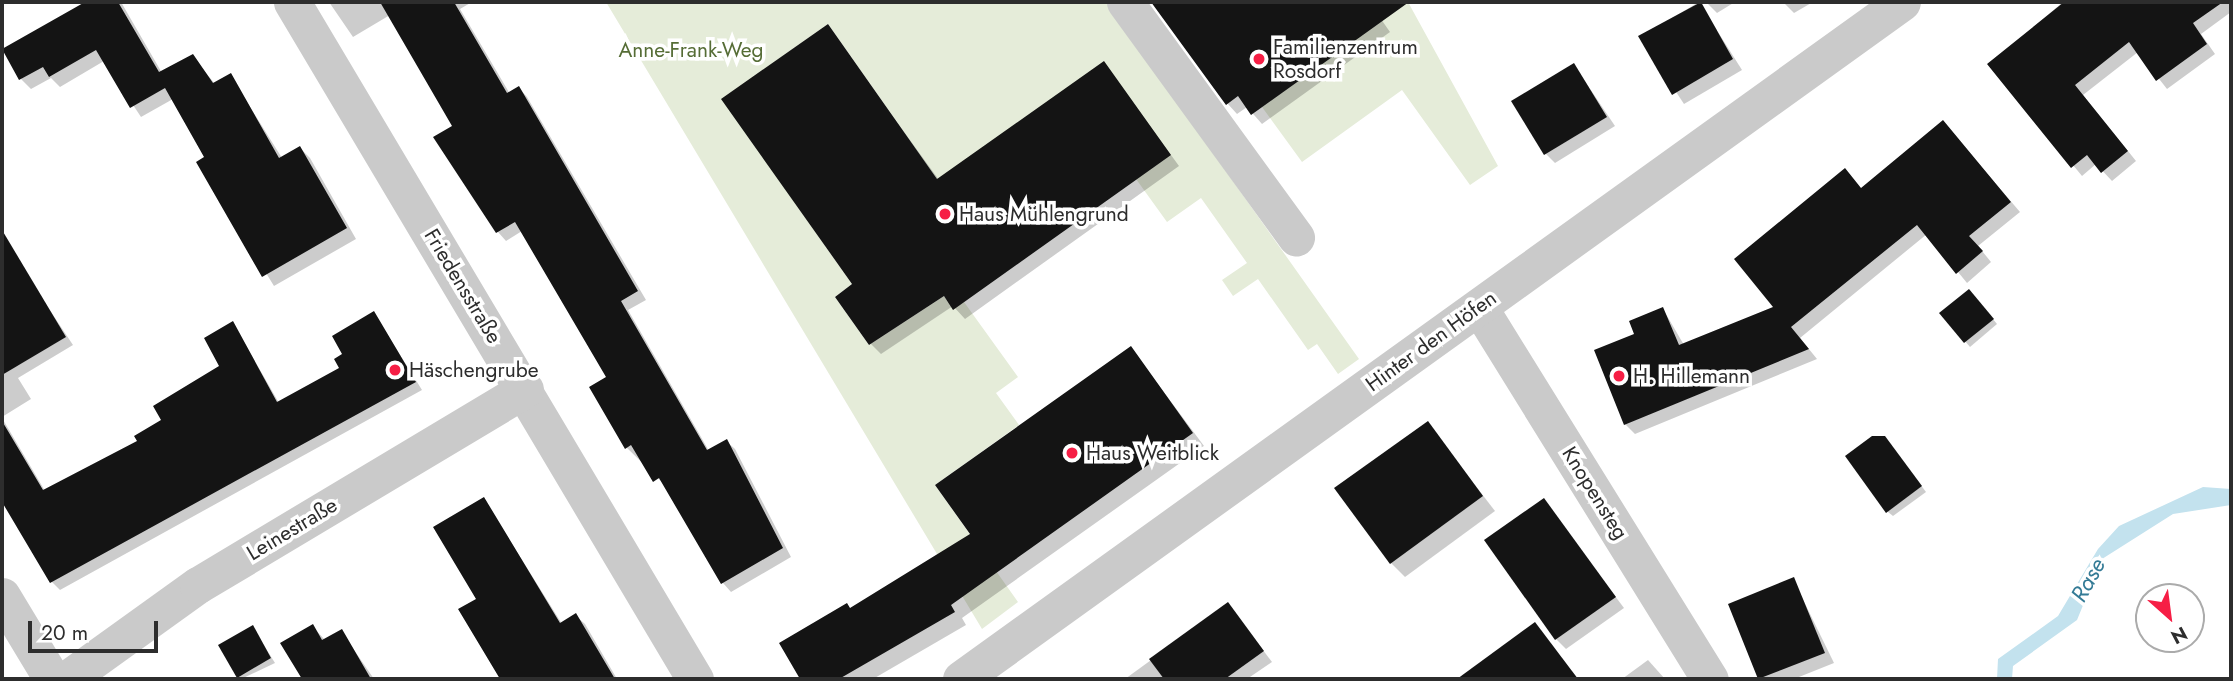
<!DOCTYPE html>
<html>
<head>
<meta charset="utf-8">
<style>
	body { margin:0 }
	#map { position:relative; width:2233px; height:681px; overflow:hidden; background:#fff; font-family:Jost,sans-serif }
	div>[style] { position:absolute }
	.green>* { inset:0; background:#e5ecd9 }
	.water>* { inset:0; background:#c3e2ee }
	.shadow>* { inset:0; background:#0003 }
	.building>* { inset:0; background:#141414 }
	.street>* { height:37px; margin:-18.5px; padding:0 18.5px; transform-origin:18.5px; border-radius:18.5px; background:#cacaca }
	.dots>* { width:19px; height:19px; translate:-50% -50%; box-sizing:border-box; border:4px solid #fff; border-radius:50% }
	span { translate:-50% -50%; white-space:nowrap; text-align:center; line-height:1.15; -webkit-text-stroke:7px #fff; paint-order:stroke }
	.poi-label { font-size:21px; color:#2d2d2d }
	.left { translate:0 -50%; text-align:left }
	.park-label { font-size:21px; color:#566d36 }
	.street-label { font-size:21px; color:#2d2d2d }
	.water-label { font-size:23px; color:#347b96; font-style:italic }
	.frame { position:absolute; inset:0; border:4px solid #2d2d2d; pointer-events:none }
	.north { position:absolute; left:2135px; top:583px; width:70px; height:70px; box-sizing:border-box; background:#fff; border:2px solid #ababab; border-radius:50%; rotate:152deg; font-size:19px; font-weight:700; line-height:28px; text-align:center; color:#2d2d2d }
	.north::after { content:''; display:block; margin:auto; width:24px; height:32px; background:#f61e45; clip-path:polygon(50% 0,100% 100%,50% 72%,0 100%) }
	.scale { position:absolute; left:28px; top:621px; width:130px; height:32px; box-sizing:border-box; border:4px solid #2d2d2d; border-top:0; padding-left:9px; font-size:21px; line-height:24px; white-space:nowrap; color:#2d2d2d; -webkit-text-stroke:5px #fff; paint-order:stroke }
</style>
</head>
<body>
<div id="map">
	<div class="green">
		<i style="clip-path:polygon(606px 2px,1106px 2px,1359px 359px,1338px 374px,1317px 344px,1308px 350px,1258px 279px,1233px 296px,1222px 280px,1247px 263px,1201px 198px,1167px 222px,1136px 179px,1170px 155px,937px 179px,828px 24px,722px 99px,852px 284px,835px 297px,869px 345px,944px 296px,953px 309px,964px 302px,1018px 377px,996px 393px,1019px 425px,935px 485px,1018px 602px,982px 629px)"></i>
		<i style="clip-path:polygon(1368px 2px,1408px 2px,1498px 166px,1470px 185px,1402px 90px,1302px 162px,1262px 107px,1381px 21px)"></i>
	</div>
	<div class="water">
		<i style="clip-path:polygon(2203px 487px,2231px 489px,2231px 505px,2173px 514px,2102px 559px,2077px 620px,2013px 666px,2012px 679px,1997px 679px,1998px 659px,2058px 616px,2098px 549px,2119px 526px)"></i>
	</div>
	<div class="shadow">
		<i style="clip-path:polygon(83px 2px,121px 2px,162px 73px,192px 56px,215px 84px,230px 75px,282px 158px,300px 148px,310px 158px,356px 239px,274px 286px,198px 163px,207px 158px,173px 99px,141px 117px,104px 61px,60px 87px,51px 78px,31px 89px,21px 79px)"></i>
		<i style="clip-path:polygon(329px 2px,472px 2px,460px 9px,510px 94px,519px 88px,527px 97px,646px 300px,628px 310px,709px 451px,726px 441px,735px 449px,791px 557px,731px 592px,723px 583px,667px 487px,627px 448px,591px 388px,608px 378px,522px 231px,506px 241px,498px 232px,454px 127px,390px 15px,353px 37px)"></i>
		<i style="clip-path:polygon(1152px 2px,1369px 2px,1390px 32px,1262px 124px,1247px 107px,1237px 114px,1227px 103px)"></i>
		<i style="clip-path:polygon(1699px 2px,1742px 70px,1684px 104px,1640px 37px)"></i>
		<i style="clip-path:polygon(1706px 2px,1735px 2px,1717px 13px)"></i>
		<i style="clip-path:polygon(1783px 2px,1813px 2px,1794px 13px)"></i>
		<i style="clip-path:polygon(2063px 2px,2231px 2px,2231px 12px,2201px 34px,2215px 54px,2167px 89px,2138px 52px,2083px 95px,2136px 161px,2112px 181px,2096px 164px,2082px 176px,1990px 64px)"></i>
		<i style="clip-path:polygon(827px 26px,939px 180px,1104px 63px,1179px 166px,965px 319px,953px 306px,881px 354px,871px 344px,855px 284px)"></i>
		<i style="clip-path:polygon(1574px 65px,1615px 126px,1555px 163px,1546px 154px)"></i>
		<i style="clip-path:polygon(1943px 122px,2020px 212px,1978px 246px,1991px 262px,1967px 283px,1927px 234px,1800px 338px,1817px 359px,1635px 434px,1625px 424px,1637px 335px,1663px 309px,1684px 345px,1776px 308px,1862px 189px)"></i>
		<i style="clip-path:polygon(29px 279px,73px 345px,18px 378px,31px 399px,2px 417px,2px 295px)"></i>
		<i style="clip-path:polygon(1974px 296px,1997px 324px,1970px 347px,1942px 314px)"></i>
		<i style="clip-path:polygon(374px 313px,422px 390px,60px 590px,52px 582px,2px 496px,2px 418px,45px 491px,140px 442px,163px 421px,222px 367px,233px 323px,279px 403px,341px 369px)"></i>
		<i style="clip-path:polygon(1131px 348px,1204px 446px,962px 618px,966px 625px,873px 679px,802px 679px,781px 644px,851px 610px,973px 535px)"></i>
		<i style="clip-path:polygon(1427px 423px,1495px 511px,1405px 577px,1391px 563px)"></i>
		<i style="clip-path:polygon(1890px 444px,1926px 492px,1893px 516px,1888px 512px)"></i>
		<i style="clip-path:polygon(484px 499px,562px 624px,576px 616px,585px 624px,617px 679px,502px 679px,461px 609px,478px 600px)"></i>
		<i style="clip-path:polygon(1543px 500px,1624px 608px,1566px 649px,1556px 639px)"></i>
		<i style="clip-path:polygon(1793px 579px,1834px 663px,1794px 679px,1760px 679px,1730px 605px)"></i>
		<i style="clip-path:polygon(1228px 604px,1272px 662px,1247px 679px,1125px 679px)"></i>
		<i style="clip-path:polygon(1535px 624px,1578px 679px,1476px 679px,1471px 671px)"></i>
		<i style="clip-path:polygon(312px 626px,325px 640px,341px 631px,374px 679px,304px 679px,282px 644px)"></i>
		<i style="clip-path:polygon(253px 628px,275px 663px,241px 679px,238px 677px)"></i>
		<i style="clip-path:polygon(1648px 660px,1665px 679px,1622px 679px)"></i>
	</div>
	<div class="building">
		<i style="clip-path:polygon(85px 2px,118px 2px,159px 72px,193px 54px,213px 83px,231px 73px,279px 158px,300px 146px,347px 228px,262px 277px,196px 162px,204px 157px,165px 88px,130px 108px,96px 50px,49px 77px,43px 67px,19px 80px,2px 49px)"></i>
		<i style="clip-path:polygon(380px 2px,454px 2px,507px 93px,519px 86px,638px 291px,621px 301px,707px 450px,727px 439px,783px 548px,721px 584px,659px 478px,653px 482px,631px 445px,625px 449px,589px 387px,606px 377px,515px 222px,496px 233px,433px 137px,452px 126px)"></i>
		<i style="clip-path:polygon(1151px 2px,1409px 2px,1251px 115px,1238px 96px,1226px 105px)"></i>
		<i style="clip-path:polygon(1701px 2px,1733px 59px,1672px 95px,1638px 36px)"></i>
		<i style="clip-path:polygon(2064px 2px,2223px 2px,2193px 23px,2207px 44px,2156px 81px,2129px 42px,2075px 85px,2128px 151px,2101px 173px,2087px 155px,2071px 168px,1987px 64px)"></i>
		<i style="clip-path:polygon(828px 24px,937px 179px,1104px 61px,1171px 155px,953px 310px,944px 296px,869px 345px,835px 297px,852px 284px,721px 99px)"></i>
		<i style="clip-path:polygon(1574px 63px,1607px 117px,1544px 155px,1511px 101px)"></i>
		<i style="clip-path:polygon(1943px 120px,2011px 202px,1969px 236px,1983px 251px,1956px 274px,1917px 225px,1791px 327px,1809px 349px,1624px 425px,1594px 350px,1634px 334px,1629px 321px,1663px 307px,1679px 345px,1773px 307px,1734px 259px,1845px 168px,1861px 188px)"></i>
		<i style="clip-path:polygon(2px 230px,66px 337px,2px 375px)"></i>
		<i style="clip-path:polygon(1969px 289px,1994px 319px,1964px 343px,1939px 313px)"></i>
		<i style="clip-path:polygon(374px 311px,416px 382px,50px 583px,2px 502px,2px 421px,43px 490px,137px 441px,134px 436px,161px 420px,153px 406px,219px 366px,204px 338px,233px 321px,277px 402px,339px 368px,334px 359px,342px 354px,332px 336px)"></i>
		<i style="clip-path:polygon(1131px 346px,1193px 433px,951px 605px,955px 612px,839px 679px,800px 679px,779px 643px,847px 603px,850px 608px,970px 534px,935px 485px)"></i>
		<i style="clip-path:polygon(1428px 421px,1483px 496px,1390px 564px,1334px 488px)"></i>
		<i style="clip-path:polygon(1872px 436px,1885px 436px,1922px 486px,1886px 513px,1845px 456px)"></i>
		<i style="clip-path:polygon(484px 497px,560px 623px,576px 613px,615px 679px,500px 679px,458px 609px,476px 599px,433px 527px)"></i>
		<i style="clip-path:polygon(1544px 498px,1616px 597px,1555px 640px,1484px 540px)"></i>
		<i style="clip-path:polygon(1794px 577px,1825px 653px,1758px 679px,1728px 604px)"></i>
		<i style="clip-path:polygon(1228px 602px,1264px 651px,1225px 679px,1164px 679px,1149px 659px)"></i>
		<i style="clip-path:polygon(1535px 622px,1578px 679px,1457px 679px)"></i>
		<i style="clip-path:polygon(313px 624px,322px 640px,342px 629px,371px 679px,302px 679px,280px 643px)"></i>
		<i style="clip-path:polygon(253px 625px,271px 658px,237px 678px,218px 645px)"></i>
	</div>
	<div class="street">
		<i style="left:292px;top:2px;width:788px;rotate:59.24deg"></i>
		<i style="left:1125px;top:2px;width:291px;rotate:54deg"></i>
		<i style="left:1479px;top:307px;width:438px;rotate:58.2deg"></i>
		<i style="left:2px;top:596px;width:97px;rotate:58.9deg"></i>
		<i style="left:67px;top:679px;width:161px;rotate:-35.7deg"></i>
		<i style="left:198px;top:585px;width:381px;rotate:-30.9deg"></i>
		<i style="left:961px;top:679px;width:1159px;rotate:-35.73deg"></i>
	</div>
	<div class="dots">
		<i style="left:1259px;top:59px;background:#f61e45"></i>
		<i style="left:945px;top:214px;background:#f61e45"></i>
		<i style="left:395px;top:370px;background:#f61e45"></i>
		<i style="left:1619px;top:376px;background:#f61e45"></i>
		<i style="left:1072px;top:453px;background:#f61e45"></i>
	</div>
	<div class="poi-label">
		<span class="left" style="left:1273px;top:59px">Familienzentrum<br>Rosdorf</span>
		<span class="left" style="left:959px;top:214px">Haus Mühlengrund</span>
		<span class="left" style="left:409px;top:370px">Häschengrube</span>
		<span class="left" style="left:1633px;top:376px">H. Hillemann</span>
		<span class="left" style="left:1086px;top:453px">Haus Weitblick</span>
	</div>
	<div class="park-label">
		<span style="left:691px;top:50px">Anne-Frank-Weg</span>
	</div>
	<div class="street-label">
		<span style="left:463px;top:286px;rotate:59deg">Friedensstraße</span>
		<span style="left:1431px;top:341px;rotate:-36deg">Hinter den Höfen</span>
		<span style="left:1595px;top:493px;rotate:58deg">Knopensteg</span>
		<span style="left:292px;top:529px;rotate:-31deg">Leinestraße</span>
	</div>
	<div class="water-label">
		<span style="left:2088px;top:580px;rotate:-61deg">Rase</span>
	</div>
	<div class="frame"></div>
	<div class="north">N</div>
	<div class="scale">20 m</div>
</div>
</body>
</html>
